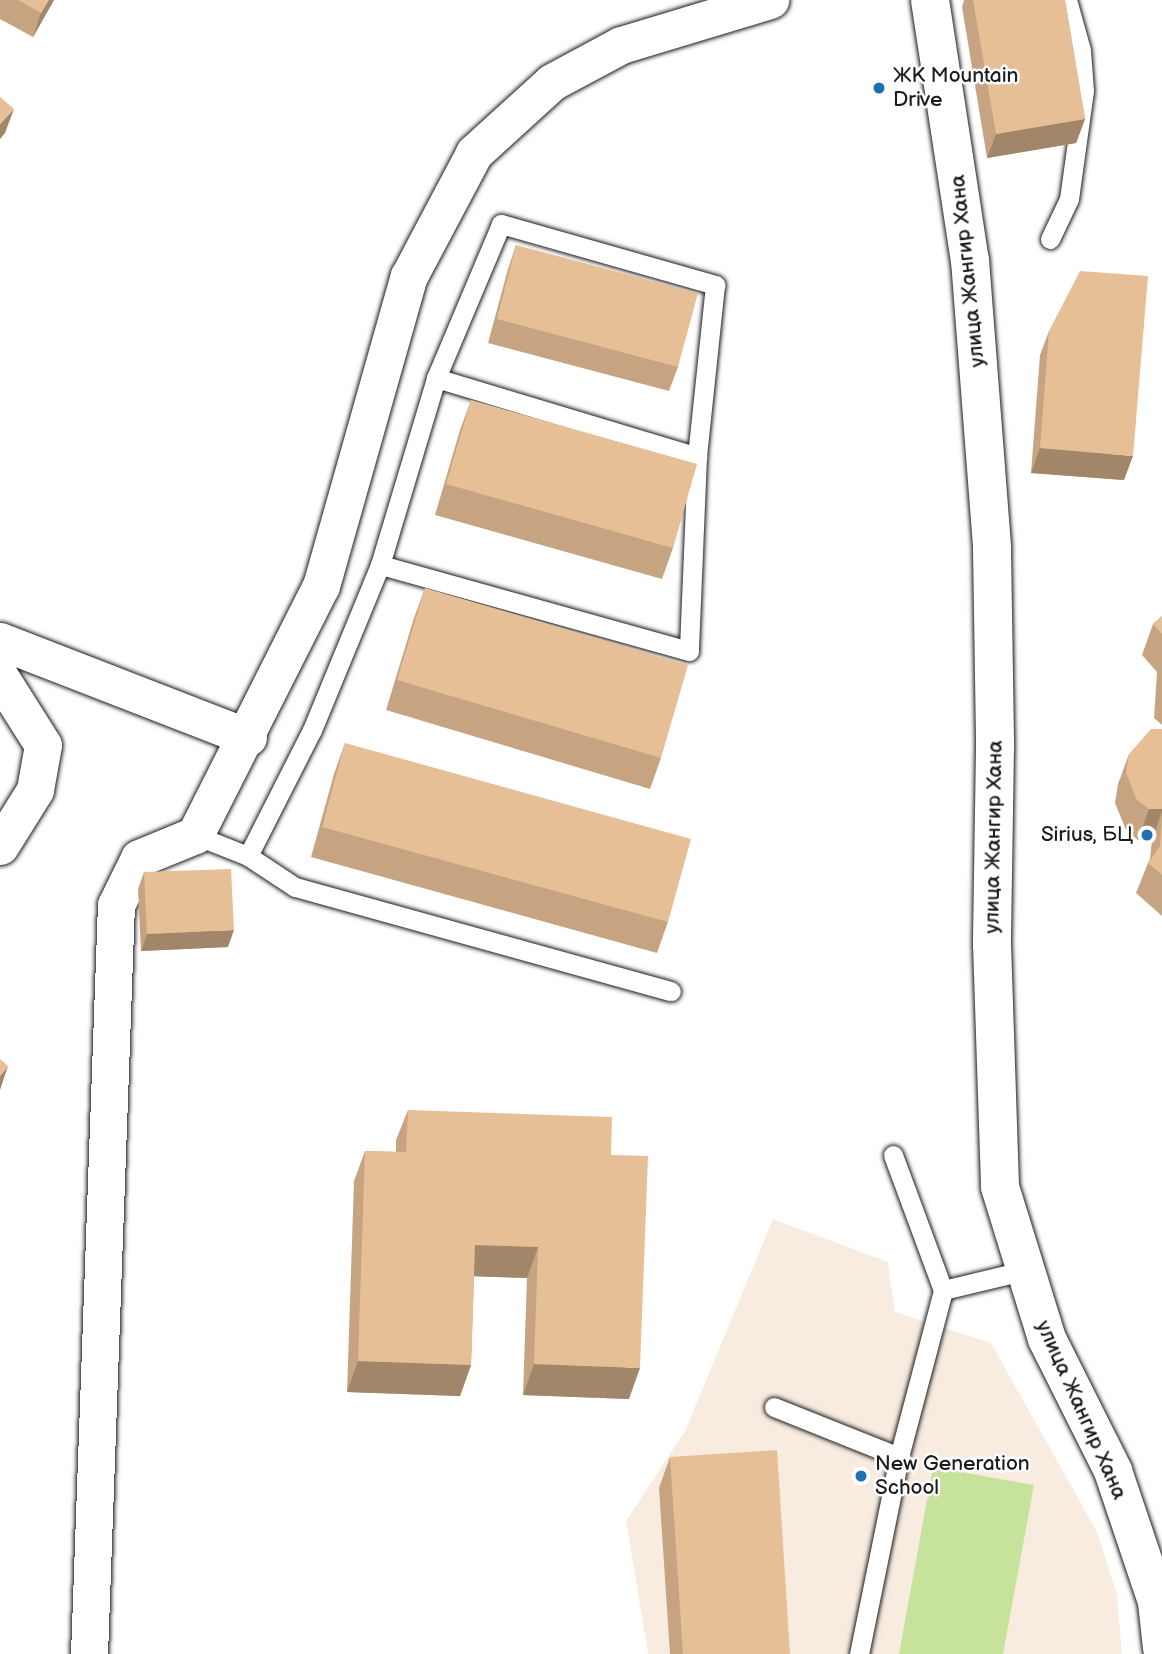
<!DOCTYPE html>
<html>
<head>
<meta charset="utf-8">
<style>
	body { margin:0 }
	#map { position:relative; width:1162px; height:1654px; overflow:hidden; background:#fff; font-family:"Balsamiq Sans",sans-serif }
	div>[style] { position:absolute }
	.built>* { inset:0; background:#f8ece0 }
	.green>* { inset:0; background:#c7e39b }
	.roads { filter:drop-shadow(0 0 2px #1c1c1c) drop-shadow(0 0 2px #1c1c1c) }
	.lane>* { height:19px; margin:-9.5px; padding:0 9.5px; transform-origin:9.5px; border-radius:9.5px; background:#fff }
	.street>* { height:37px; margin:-18.5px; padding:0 18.5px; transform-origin:18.5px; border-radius:18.5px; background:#fff }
	.secondary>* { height:38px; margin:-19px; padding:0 19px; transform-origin:19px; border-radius:19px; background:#fff }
	.wall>* { inset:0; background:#c6a481 }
	.shaded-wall>* { inset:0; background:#a18669 }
	.building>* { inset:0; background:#e6bf96 }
	.dots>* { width:19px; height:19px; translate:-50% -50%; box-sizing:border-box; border:4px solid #fff; border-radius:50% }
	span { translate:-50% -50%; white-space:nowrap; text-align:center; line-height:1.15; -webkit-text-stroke:5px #fff; paint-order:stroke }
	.poi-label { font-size:21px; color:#1c1c1c }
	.left { translate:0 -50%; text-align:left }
	.right { translate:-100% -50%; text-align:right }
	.street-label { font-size:21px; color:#1c1c1c }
</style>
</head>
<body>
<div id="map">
	<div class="built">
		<i style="clip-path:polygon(773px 1219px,888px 1262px,895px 1312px,991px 1343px,1097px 1532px,1117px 1594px,1122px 1654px,648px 1654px,626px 1521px,685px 1431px)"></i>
	</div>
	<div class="green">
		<i style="clip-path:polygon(933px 1467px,1034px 1485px,1003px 1654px,899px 1654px)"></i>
	</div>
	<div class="roads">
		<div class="lane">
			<i style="left:1050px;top:239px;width:44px;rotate:-64.6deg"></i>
			<i style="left:1069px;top:199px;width:109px;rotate:-82.1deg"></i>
			<i style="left:1084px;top:91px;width:41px;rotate:-94.2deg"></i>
			<i style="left:1081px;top:50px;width:52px;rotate:-105.6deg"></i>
			<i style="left:436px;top:378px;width:273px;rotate:16.8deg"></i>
			<i style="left:195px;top:835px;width:57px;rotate:21.6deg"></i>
			<i style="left:248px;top:856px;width:56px;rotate:33.4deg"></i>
			<i style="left:295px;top:887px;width:390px;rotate:15.5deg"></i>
			<i style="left:248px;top:856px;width:141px;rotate:-63.1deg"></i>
			<i style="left:312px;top:730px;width:178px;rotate:-67.6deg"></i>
			<i style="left:380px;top:565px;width:195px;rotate:-73.3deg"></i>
			<i style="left:436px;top:378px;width:167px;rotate:-67.1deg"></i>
			<i style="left:501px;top:224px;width:223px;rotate:15.9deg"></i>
			<i style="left:715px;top:285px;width:173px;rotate:96deg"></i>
			<i style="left:697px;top:457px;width:194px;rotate:92.4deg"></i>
			<i style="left:689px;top:651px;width:321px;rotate:-164.4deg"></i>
			<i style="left:893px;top:1155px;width:144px;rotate:69.7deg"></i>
			<i style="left:774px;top:1407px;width:135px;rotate:21.8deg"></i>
			<i style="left:859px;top:1654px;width:201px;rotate:-78.5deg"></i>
			<i style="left:899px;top:1457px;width:173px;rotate:-75.2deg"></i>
			<i style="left:943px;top:1290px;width:82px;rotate:-13.4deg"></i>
		</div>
		<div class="street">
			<i style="left:0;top:641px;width:266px;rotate:21.2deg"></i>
			<i style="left:0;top:677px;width:80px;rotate:57.7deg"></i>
			<i style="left:43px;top:745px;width:46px;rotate:100.1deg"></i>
			<i style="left:35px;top:790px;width:66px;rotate:122deg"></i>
			<i style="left:89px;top:1654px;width:749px;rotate:-87.94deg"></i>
			<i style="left:116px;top:905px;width:52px;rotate:-63.9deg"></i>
			<i style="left:139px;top:858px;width:61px;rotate:-22.3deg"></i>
			<i style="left:195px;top:835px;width:279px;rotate:-63.2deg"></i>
			<i style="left:321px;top:586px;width:322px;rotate:-74.2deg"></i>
			<i style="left:409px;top:276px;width:139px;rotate:-62.1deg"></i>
			<i style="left:474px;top:153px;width:105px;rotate:-42.3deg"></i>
			<i style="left:552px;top:82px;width:78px;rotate:-28.2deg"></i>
			<i style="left:621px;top:45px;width:156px;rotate:-16.8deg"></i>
		</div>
		<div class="secondary">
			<i style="left:930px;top:0;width:263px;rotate:81.3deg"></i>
			<i style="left:970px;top:260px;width:290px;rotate:85.6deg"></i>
			<i style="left:992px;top:549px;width:198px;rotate:89.1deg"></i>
			<i style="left:995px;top:747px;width:197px;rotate:90.9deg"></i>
			<i style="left:992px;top:944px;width:243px;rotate:88.1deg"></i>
			<i style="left:1000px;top:1187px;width:159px;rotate:72.8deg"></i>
			<i style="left:1047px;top:1339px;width:148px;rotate:63.4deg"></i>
			<i style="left:1113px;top:1471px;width:138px;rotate:71.4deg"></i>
			<i style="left:1157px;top:1602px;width:46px;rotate:83.8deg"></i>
		</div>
	</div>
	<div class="wall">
		<i style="clip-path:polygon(0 0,54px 0,33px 37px,0 19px)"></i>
		<i style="clip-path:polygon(964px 0,1065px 0,1085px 119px,1076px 143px,987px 158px,962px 7px)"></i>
		<i style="clip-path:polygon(516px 245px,678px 367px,669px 391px,488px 343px,508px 269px)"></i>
		<i style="clip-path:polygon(1049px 331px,1124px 480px,1031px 473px,1040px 355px)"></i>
		<i style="clip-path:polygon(471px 400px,673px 548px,662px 579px,435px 515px,460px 430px)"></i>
		<i style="clip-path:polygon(425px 588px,661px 758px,650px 789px,386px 710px,414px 618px)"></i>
		<i style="clip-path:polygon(1162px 616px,1162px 725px,1154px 718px,1157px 672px,1142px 655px,1153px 624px)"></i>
		<i style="clip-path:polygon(1162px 729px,1162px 916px,1136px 893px,1148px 863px,1150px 859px,1152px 840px,1138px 840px,1126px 830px,1115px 803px,1118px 784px,1129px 754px)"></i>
		<i style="clip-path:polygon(345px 743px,668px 922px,657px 953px,311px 857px,334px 774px)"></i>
		<i style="clip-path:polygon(144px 872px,228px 947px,141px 951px,138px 889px)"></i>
		<i style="clip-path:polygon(408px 1110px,611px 1155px,629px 1399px,523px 1395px,527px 1278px,474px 1276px,471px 1365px,460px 1396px,347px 1392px,354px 1181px,365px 1151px,396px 1152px,396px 1140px)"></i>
		<i style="clip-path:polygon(670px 1457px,790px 1654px,670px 1654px,659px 1488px)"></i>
	</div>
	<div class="shaded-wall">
		<i style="clip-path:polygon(49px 0,54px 0,33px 37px,41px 13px)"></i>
		<i style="clip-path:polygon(14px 109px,5px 133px,0 139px,0 124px)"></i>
		<i style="clip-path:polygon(1085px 119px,1076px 143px,987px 158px,996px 134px)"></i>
		<i style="clip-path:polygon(1040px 448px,1133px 456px,1124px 480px,1031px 473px)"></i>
		<i style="clip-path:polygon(1149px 809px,1162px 809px,1162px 811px,1152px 840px,1138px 840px)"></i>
		<i style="clip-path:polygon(234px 930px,228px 947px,141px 951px,147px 934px)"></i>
		<i style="clip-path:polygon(8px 1066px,0 1090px,0 1076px)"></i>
		<i style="clip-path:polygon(475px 1245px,538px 1247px,527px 1278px,464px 1276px)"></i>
		<i style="clip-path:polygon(358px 1361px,471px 1365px,460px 1396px,347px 1392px)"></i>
		<i style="clip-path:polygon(534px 1364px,640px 1368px,629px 1399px,523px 1395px)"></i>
	</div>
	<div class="building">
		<i style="clip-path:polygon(18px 0,49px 0,41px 13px)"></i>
		<i style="clip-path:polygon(973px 0,1065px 0,1085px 119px,996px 134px)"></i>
		<i style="clip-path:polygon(0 97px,14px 109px,0 124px)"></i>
		<i style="clip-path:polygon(516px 245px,698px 293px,678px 367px,497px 319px)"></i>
		<i style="clip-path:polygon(1080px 271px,1148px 276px,1133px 456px,1040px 448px,1049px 331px)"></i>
		<i style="clip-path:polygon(471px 400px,697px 464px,673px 548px,446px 484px)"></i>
		<i style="clip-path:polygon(425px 588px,688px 665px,661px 758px,397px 680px)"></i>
		<i style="clip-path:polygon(1162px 616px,1162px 634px,1153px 624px)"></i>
		<i style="clip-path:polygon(1151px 729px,1162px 729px,1162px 809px,1149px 809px,1137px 800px,1126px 773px,1129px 754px)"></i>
		<i style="clip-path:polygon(345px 743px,691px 839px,668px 922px,322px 827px)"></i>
		<i style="clip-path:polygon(1162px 818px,1162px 875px,1148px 863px,1160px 846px)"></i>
		<i style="clip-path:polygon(231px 869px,234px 930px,147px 934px,144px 872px)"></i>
		<i style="clip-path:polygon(0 1059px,8px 1066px,0 1076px)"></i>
		<i style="clip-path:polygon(408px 1110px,612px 1117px,611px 1155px,648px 1156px,640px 1368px,534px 1364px,538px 1247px,475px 1245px,471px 1365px,358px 1361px,365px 1151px,406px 1152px)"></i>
		<i style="clip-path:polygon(777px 1450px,790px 1654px,683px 1654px,670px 1457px)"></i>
	</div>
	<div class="dots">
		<i style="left:879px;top:88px;background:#1f6fb2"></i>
		<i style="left:1147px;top:835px;background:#1f6fb2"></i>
		<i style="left:861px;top:1476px;background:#1f6fb2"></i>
	</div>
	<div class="poi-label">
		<span class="left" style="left:893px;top:88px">ЖК Mountain<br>Drive</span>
		<span class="right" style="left:1133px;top:835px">Sirius, БЦ</span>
		<span class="left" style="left:875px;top:1476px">New Generation<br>School</span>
	</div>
	<div class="street-label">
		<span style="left:968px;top:271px;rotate:-96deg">улица Жангир Хана</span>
		<span style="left:994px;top:837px;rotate:-89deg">улица Жангир Хана</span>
		<span style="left:1081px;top:1410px;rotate:66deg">улица Жангир Хана</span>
	</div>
</div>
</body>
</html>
